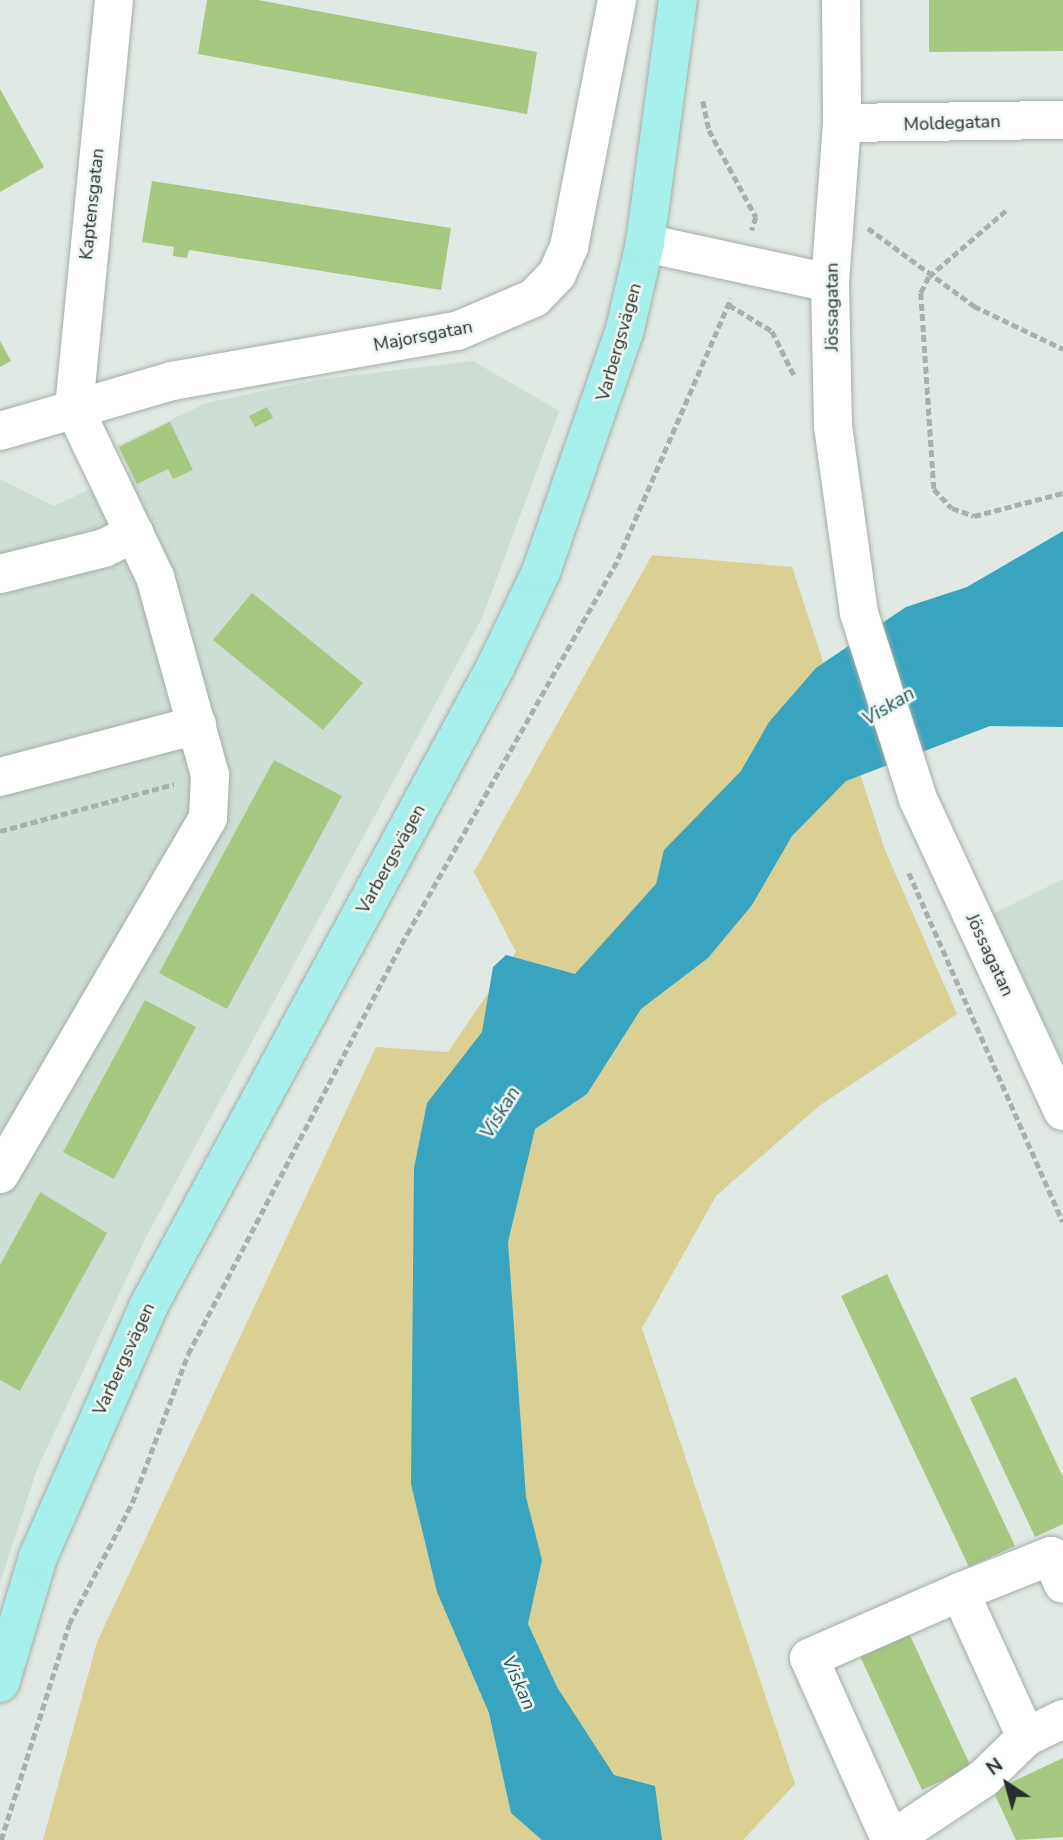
<!DOCTYPE html>
<html>
<head>
<meta charset="utf-8">
<style>
	body { margin:0 }
	#map { position:relative; width:1063px; height:1840px; overflow:hidden; background:#e0e9e3; font-family:"Nunito Sans",sans-serif }
	div>[style] { position:absolute }
	.built>* { inset:0; background:#ceded4 }
	.green>* { inset:0; background:#dbd094 }
	.water>* { inset:0; background:#38a4bf }
	.building>* { inset:0; background:#a6c880 }
	.path>* { height:4.5px; margin-top:-2.25px; transform-origin:0; background:repeating-linear-gradient(90deg,#a9b0ac 0 7px,transparent 0 10.5px) }
	.roads { filter:drop-shadow(0 0 2px #a4aca7) drop-shadow(0 0 2px #a4aca7) }
	.minor>* { height:38px; margin:-19px; padding:0 19px; transform-origin:19px; border-radius:19px; background:#fff }
	.major>* { height:38px; margin:-19px; padding:0 19px; transform-origin:19px; border-radius:19px; background:#a6efea }
	span { translate:-50% -50%; white-space:nowrap; text-align:center; line-height:1.15; -webkit-text-stroke:5px #edf6f0; paint-order:stroke }
	.street-label { font-size:18px; color:#2a2d2b }
	.water-label { font-size:19px; color:#285562; font-style:italic }
	.north { position:absolute; left:972px; top:1749px; width:70px; height:70px; -webkit-text-stroke:5px #edf6f0; paint-order:stroke; rotate:324deg; font-size:19px; font-weight:700; line-height:28px; text-align:center; color:#2a2d2b }
	.north::after { content:''; display:block; margin:auto; width:24px; height:32px; background:#2a2d2b; clip-path:polygon(50% 0,100% 100%,50% 72%,0 100%) }
</style>
</head>
<body>
<div id="map">
	<div class="built">
		<i style="clip-path:polygon(473px 361px,559px 411px,482px 618px,146px 1237px,37px 1469px,0 1583px,0 479px,54px 506px,129px 471px,116px 446px,206px 403px,315px 380px)"></i>
		<i style="clip-path:polygon(1063px 879px,1063px 1062px,991px 915px)"></i>
	</div>
	<div class="green">
		<i style="clip-path:polygon(652px 555px,792px 567px,885px 850px,957px 1014px,819px 1106px,716px 1196px,642px 1328px,795px 1784px,743px 1840px,43px 1840px,97px 1642px,376px 1047px,448px 1052px,516px 952px,474px 872px)"></i>
	</div>
	<div class="water">
		<i style="clip-path:polygon(1063px 531px,1063px 727px,990px 726px,846px 781px,792px 836px,752px 905px,708px 958px,641px 1009px,587px 1094px,535px 1129px,508px 1242px,526px 1497px,542px 1560px,528px 1624px,557px 1687px,614px 1775px,655px 1786px,662px 1840px,542px 1840px,511px 1813px,489px 1713px,437px 1592px,411px 1484px,414px 1168px,427px 1103px,482px 1032px,493px 967px,506px 955px,575px 974px,656px 884px,664px 850px,741px 771px,769px 722px,816px 668px,906px 607px,967px 587px)"></i>
	</div>
	<div class="building">
		<i style="clip-path:polygon(207px 0,258px 0,537px 52px,527px 114px,198px 54px)"></i>
		<i style="clip-path:polygon(929px 0,1063px 0,1063px 51px,929px 52px)"></i>
		<i style="clip-path:polygon(0 89px,44px 167px,0 192px)"></i>
		<i style="clip-path:polygon(152px 181px,451px 228px,441px 290px,189px 250px,187px 258px,173px 256px,174px 247px,142px 242px)"></i>
		<i style="clip-path:polygon(0 341px,11px 361px,0 367px)"></i>
		<i style="clip-path:polygon(267px 407px,273px 418px,255px 427px,249px 416px)"></i>
		<i style="clip-path:polygon(170px 422px,193px 470px,173px 479px,168px 469px,137px 484px,119px 447px)"></i>
		<i style="clip-path:polygon(252px 593px,363px 683px,323px 730px,213px 640px)"></i>
		<i style="clip-path:polygon(274px 760px,342px 796px,227px 1009px,159px 973px)"></i>
		<i style="clip-path:polygon(145px 1000px,196px 1027px,114px 1179px,63px 1152px)"></i>
		<i style="clip-path:polygon(40px 1192px,107px 1233px,20px 1391px,0 1380px,0 1265px)"></i>
		<i style="clip-path:polygon(887px 1274px,1015px 1546px,969px 1567px,841px 1296px)"></i>
		<i style="clip-path:polygon(1016px 1377px,1063px 1477px,1063px 1524px,1035px 1537px,970px 1398px)"></i>
		<i style="clip-path:polygon(908px 1631px,971px 1767px,922px 1790px,859px 1654px)"></i>
		<i style="clip-path:polygon(1063px 1758px,1063px 1837px,1016px 1840px,993px 1791px)"></i>
	</div>
	<div class="path">
		<i style="left:703px;top:101px;width:30px;rotate:78deg"></i>
		<i style="left:709px;top:130px;width:99px;rotate:61.6deg"></i>
		<i style="left:756px;top:217px;width:14px;rotate:107deg"></i>
		<i style="left:1006px;top:211px;width:101px;rotate:139.4deg"></i>
		<i style="left:929px;top:277px;width:18px;rotate:117deg"></i>
		<i style="left:921px;top:293px;width:196px;rotate:86.2deg"></i>
		<i style="left:934px;top:489px;width:26px;rotate:47deg"></i>
		<i style="left:952px;top:508px;width:23px;rotate:20deg"></i>
		<i style="left:974px;top:516px;width:92px;rotate:-14.5deg"></i>
		<i style="left:868px;top:228px;width:132px;rotate:36.3deg"></i>
		<i style="left:974px;top:306px;width:99px;rotate:25.8deg"></i>
		<i style="left:729px;top:305px;width:50px;rotate:31.2deg"></i>
		<i style="left:772px;top:331px;width:49px;rotate:63.4deg"></i>
		<i style="left:0;top:831px;width:180px;rotate:-15.1deg"></i>
		<i style="left:909px;top:873px;width:381px;rotate:66.2deg"></i>
		<i style="left:1px;top:1840px;width:226px;rotate:-72.5deg"></i>
		<i style="left:69px;top:1624px;width:136px;rotate:-62.5deg"></i>
		<i style="left:132px;top:1503px;width:159px;rotate:-69.4deg"></i>
		<i style="left:188px;top:1354px;width:474px;rotate:-62.5deg"></i>
		<i style="left:407px;top:934px;width:430px;rotate:-60.6deg"></i>
		<i style="left:618px;top:559px;width:284px;rotate:-66.6deg"></i>
	</div>
	<div class="roads">
		<div class="minor">
			<i style="left:841px;top:0;width:123px;rotate:89.5deg"></i>
			<i style="left:842px;top:123px;width:160px;rotate:94.3deg"></i>
			<i style="left:830px;top:283px;width:143px;rotate:88.8deg"></i>
			<i style="left:833px;top:426px;width:189px;rotate:82.1deg"></i>
			<i style="left:859px;top:613px;width:195px;rotate:72.4deg"></i>
			<i style="left:918px;top:799px;width:344px;rotate:65.1deg"></i>
			<i style="left:842px;top:123px;width:221px;rotate:-0.8deg"></i>
			<i style="left:645px;top:243px;width:189px;rotate:12.2deg"></i>
			<i style="left:0;top:431px;width:179px;rotate:-16.2deg"></i>
			<i style="left:172px;top:381px;width:289px;rotate:-10deg"></i>
			<i style="left:457px;top:331px;width:84px;rotate:-23.2deg"></i>
			<i style="left:534px;top:298px;width:33px;rotate:-46deg"></i>
			<i style="left:557px;top:274px;width:30px;rotate:-66deg"></i>
			<i style="left:569px;top:247px;width:252px;rotate:-79deg"></i>
			<i style="left:0;top:574px;width:107px;rotate:-14deg"></i>
			<i style="left:104px;top:548px;width:34px;rotate:-26deg"></i>
			<i style="left:0;top:777px;width:204px;rotate:-14.8deg"></i>
			<i style="left:0;top:1174px;width:412px;rotate:-59.7deg"></i>
			<i style="left:208px;top:818px;width:43px;rotate:-87.3deg"></i>
			<i style="left:210px;top:775px;width:205px;rotate:-105.5deg"></i>
			<i style="left:155px;top:577px;width:187px;rotate:-115.6deg"></i>
			<i style="left:74px;top:408px;width:410px;rotate:-84.4deg"></i>
			<i style="left:1026px;top:1737px;width:159px;rotate:-114.5deg"></i>
			<i style="left:960px;top:1592px;width:98px;rotate:-21.6deg"></i>
			<i style="left:1051px;top:1556px;width:30px;rotate:67deg"></i>
			<i style="left:890px;top:1839px;width:198px;rotate:-114.1deg"></i>
			<i style="left:809px;top:1658px;width:165px;rotate:-23.6deg"></i>
			<i style="left:891px;top:1840px;width:112px;rotate:-33.7deg"></i>
			<i style="left:984px;top:1778px;width:59px;rotate:-44.3deg"></i>
			<i style="left:1026px;top:1737px;width:41px;rotate:-25.9deg"></i>
		</div>
		<div class="major">
			<i style="left:0;top:1683px;width:132px;rotate:-73.2deg"></i>
			<i style="left:38px;top:1557px;width:275px;rotate:-66.2deg"></i>
			<i style="left:149px;top:1305px;width:725px;rotate:-61.49deg"></i>
			<i style="left:495px;top:668px;width:106px;rotate:-64.4deg"></i>
			<i style="left:541px;top:572px;width:257px;rotate:-70.9deg"></i>
			<i style="left:625px;top:329px;width:88px;rotate:-76.9deg"></i>
			<i style="left:645px;top:243px;width:245px;rotate:-82.3deg"></i>
		</div>
	</div>
	<div class="street-label">
		<span style="left:952px;top:123px;rotate:-2deg">Moldegatan</span>
		<span style="left:92px;top:204px;rotate:-84deg">Kaptensgatan</span>
		<span style="left:832px;top:307px;rotate:-90deg">Jössagatan</span>
		<span style="left:423px;top:336px;rotate:-11deg">Majorsgatan</span>
		<span style="left:619px;top:342px;rotate:-74deg">Varbergsvägen</span>
		<span style="left:391px;top:859px;rotate:-61deg">Varbergsvägen</span>
		<span style="left:990px;top:955px;rotate:65deg">Jössagatan</span>
		<span style="left:124px;top:1359px;rotate:-65deg">Varbergsvägen</span>
	</div>
	<div class="water-label">
		<span style="left:889px;top:707px;rotate:-31deg">Viskan</span>
		<span style="left:501px;top:1113px;rotate:-58deg">Viskan</span>
		<span style="left:518px;top:1683px;rotate:66deg">Viskan</span>
	</div>
	<div class="north">N</div>
</div>
</body>
</html>
